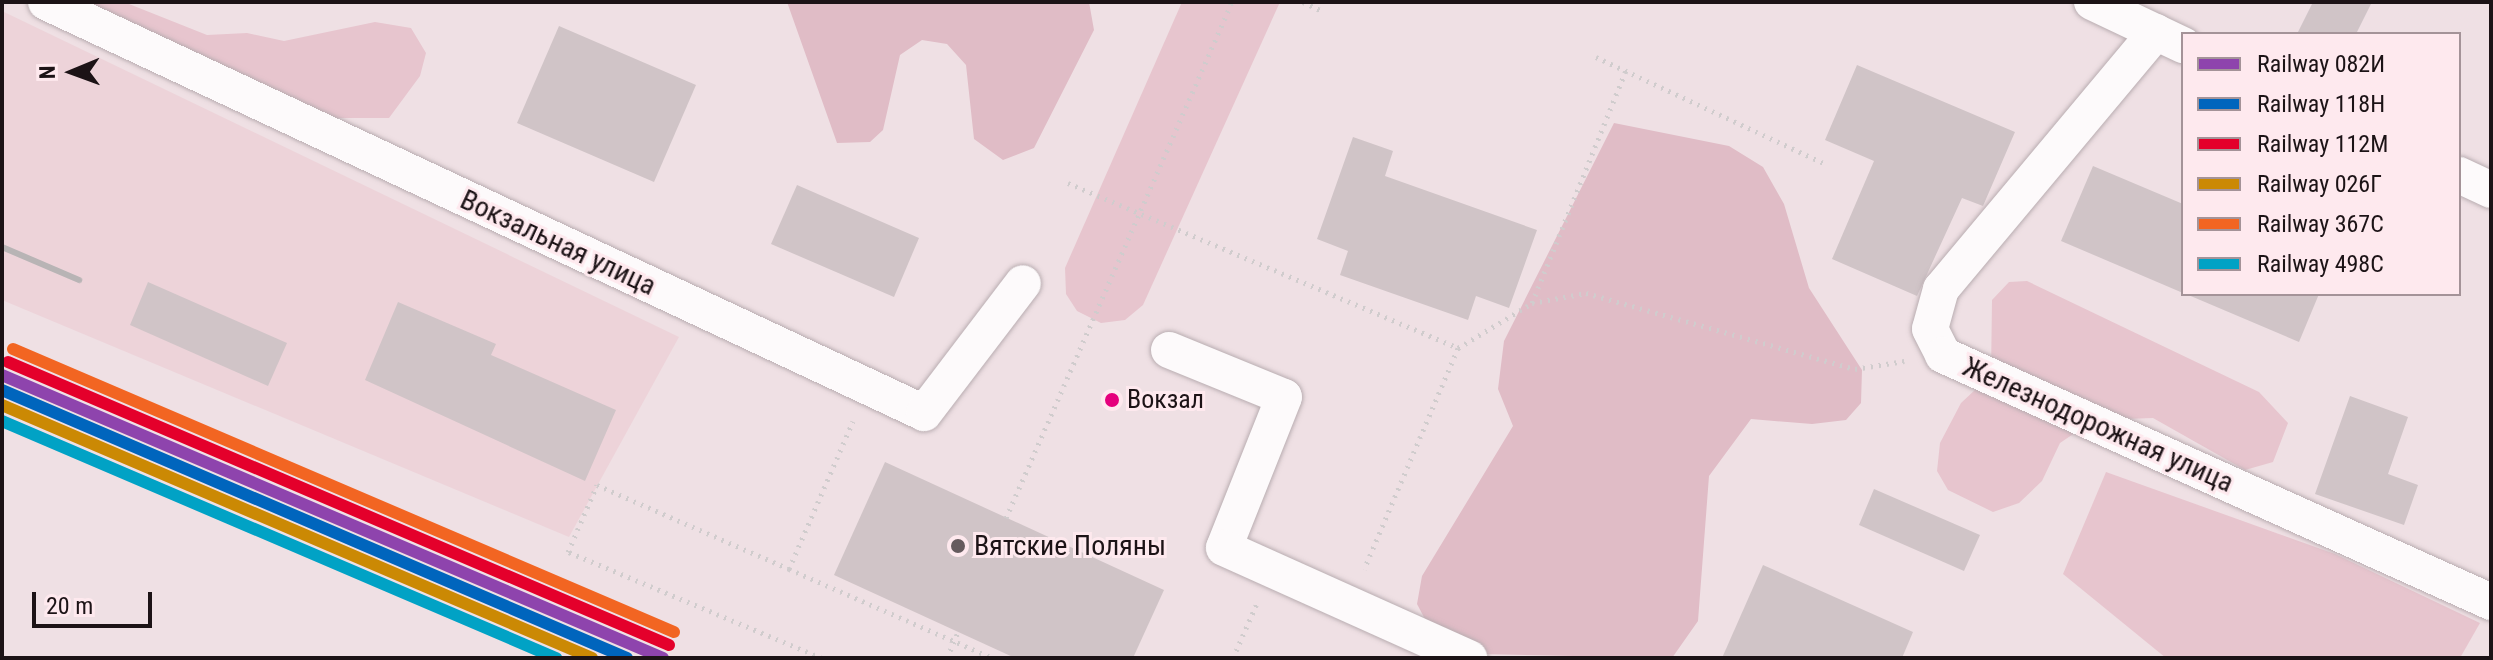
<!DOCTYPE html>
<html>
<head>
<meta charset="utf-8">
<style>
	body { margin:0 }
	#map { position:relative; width:2493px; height:660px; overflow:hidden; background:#efe0e4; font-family:"Roboto Condensed",sans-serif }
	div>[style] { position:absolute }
	.built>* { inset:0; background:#edd3d9 }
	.green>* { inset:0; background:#e7c5ce }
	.forest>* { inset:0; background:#e0bcc6 }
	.building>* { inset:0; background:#d0c4c7 }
	.path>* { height:5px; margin-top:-2.5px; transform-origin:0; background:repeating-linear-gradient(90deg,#d0cccd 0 2px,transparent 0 8px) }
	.roads { filter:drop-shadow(0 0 2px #b9adb1) drop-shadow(0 0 2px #b9adb1) }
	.minor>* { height:36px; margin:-18px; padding:0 18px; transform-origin:18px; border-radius:18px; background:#fdfafb }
	.rail>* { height:6px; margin:-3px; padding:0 3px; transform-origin:3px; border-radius:3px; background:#b8b4b5 }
	.path-bridge>* { height:5px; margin-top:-2.5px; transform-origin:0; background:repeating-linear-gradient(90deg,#d0cccd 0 2px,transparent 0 8px) }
	.rail-1>* { height:12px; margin:-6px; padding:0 6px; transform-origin:6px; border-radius:6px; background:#8e44ad }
	.rail-2>* { height:12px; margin:-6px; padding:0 6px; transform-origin:6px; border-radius:6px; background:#0065bd }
	.rail-3>* { height:12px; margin:-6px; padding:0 6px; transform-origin:6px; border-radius:6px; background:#e4002b }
	.rail-4>* { height:12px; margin:-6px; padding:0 6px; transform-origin:6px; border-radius:6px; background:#cb8904 }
	.rail-5>* { height:12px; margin:-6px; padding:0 6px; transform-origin:6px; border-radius:6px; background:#f26522 }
	.rail-6>* { height:12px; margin:-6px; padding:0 6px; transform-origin:6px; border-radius:6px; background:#01a2c5 }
	.dots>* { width:22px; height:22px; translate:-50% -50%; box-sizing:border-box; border:4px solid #fee9ee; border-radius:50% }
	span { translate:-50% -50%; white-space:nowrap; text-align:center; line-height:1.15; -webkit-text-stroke:6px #fee9ee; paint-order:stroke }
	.bus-label { font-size:26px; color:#1c1316 }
	.left { translate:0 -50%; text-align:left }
	.street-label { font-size:28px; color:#1c1316 }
	.poi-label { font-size:28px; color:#1c1316 }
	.frame { position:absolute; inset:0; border:4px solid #1c1316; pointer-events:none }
	.legend { position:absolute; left:2181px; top:32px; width:280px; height:264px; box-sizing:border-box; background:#fee9ee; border:2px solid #a49398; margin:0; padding:10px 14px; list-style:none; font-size:24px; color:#1c1316 }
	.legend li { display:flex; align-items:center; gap:16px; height:40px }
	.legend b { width:40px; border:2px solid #a49398 }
	.north { position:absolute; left:32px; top:32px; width:80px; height:80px; -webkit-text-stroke:6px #fee9ee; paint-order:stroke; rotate:269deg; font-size:22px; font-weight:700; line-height:32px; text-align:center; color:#1c1316 }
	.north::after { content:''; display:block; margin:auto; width:28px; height:36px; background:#1c1316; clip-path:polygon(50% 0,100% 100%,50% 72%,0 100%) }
	.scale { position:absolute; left:32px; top:592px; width:120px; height:36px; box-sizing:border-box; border:4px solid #1c1316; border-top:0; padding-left:10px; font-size:24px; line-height:28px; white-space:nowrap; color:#1c1316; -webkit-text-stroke:6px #fee9ee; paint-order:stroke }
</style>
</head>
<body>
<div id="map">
	<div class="built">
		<i style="clip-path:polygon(2px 11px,679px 337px,569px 537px,2px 300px)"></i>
	</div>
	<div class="green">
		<i style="clip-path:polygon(43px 2px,124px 2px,207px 35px,247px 33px,284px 41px,375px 22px,411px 28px,426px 53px,420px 76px,389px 118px,307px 118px)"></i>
		<i style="clip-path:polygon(1182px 2px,1280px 2px,1143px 305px,1125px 320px,1101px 323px,1077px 311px,1066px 294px,1065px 268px)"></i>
		<i style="clip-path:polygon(2027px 281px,2259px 392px,2288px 423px,2273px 462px,2245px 470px,2153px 418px,2094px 420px,2060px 443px,2042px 481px,2019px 503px,1993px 512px,1948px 490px,1937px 471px,1940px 443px,1961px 403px,1991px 375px,1992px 300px,2009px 282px)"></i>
		<i style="clip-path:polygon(2106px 472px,2335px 554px,2480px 623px,2460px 658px,2166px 658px,2063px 574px)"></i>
	</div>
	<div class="forest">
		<i style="clip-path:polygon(787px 2px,1089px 2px,1094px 30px,1034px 148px,1003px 160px,974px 139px,966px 65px,947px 44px,922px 40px,900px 55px,883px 130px,870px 142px,837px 143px)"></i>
		<i style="clip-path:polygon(1614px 123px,1729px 146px,1763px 167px,1784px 204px,1809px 288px,1862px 370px,1861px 403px,1846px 420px,1812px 424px,1751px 419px,1709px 476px,1698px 621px,1672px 658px,1479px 654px,1435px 638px,1417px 604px,1422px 576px,1513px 426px,1498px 389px,1504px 341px)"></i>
	</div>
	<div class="building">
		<i style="clip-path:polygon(2313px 2px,2372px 2px,2356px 34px,2297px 34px)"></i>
		<i style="clip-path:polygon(559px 26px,696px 85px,654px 182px,517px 123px)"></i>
		<i style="clip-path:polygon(1857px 65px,2015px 132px,1983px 206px,1962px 198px,1917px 296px,1832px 259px,1874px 161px,1825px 140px)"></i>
		<i style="clip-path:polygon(1353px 137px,1393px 151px,1385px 176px,1537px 230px,1509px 308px,1476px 296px,1468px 320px,1340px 275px,1348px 251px,1317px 239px)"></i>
		<i style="clip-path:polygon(2093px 166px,2183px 204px,2183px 293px,2061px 241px)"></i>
		<i style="clip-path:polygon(797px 185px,919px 238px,894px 297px,771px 244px)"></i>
		<i style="clip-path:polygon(148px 282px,287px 343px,268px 386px,130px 325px)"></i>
		<i style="clip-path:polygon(2186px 294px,2319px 294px,2299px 342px)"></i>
		<i style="clip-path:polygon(398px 302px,496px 344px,491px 355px,616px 410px,585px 481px,365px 380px)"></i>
		<i style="clip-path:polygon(2350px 396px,2408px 417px,2388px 474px,2418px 485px,2404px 525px,2315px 494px)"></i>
		<i style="clip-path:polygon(885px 462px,1164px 590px,1133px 658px,1015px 658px,834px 575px)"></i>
		<i style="clip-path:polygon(1874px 489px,1980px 535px,1964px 571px,1859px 525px)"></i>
		<i style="clip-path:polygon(1763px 565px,1913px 632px,1902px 658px,1722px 658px)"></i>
	</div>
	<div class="path">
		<i style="left:1303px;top:2px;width:21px;rotate:25deg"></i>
		<i style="left:1596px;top:57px;width:251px;rotate:25deg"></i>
		<i style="left:1068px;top:183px;width:423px;rotate:22.9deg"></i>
		<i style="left:1458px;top:348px;width:240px;rotate:113deg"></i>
		<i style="left:1532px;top:303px;width:251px;rotate:-68deg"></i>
		<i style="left:1458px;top:348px;width:87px;rotate:-31.3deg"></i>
		<i style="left:1532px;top:303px;width:55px;rotate:-10.5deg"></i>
		<i style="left:1586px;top:293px;width:280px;rotate:15.8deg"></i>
		<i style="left:1855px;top:369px;width:50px;rotate:-9.3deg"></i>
		<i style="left:1006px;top:518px;width:563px;rotate:-66.35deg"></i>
		<i style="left:789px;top:569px;width:223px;rotate:23.6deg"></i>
		<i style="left:822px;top:658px;width:275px;rotate:-157.3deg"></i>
		<i style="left:568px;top:552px;width:73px;rotate:-66.6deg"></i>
		<i style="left:597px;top:485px;width:210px;rotate:23.6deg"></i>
		<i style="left:789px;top:569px;width:161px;rotate:-66.6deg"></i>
		<i style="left:1233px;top:658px;width:60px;rotate:-66.4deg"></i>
	</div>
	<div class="roads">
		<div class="minor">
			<i style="left:46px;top:2px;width:969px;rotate:25.08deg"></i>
			<i style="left:924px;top:413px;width:163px;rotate:-52.7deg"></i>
			<i style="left:2092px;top:2px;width:101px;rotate:25.3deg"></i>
			<i style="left:2156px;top:32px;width:335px;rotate:129.9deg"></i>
			<i style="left:1941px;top:289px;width:41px;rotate:105.4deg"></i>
			<i style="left:1930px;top:329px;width:29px;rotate:63deg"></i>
			<i style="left:1943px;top:355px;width:601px;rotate:24.26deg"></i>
			<i style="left:2459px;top:175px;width:35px;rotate:25deg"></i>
			<i style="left:1169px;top:350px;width:124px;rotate:22.2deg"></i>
			<i style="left:1284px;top:397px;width:162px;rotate:111.7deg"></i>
			<i style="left:1224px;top:548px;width:269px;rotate:24.2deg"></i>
		</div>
	</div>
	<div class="rail">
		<i style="left:2px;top:247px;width:84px;rotate:23.2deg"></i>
	</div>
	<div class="path-bridge">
		<i style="left:947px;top:658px;width:28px;rotate:-67deg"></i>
	</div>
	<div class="rail-1">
		<i style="left:2px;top:375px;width:719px;rotate:23.18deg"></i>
	</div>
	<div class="rail-2">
		<i style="left:2px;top:390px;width:680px;rotate:23.21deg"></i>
	</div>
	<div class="rail-3">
		<i style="left:8px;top:362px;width:719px;rotate:23.18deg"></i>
	</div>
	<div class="rail-4">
		<i style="left:2px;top:405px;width:642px;rotate:23.21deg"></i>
	</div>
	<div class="rail-5">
		<i style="left:13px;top:349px;width:719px;rotate:23.18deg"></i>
	</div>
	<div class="rail-6">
		<i style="left:2px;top:421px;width:603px;rotate:23.16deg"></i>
	</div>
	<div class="dots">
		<i style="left:1112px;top:400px;background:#e5007d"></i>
		<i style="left:958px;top:546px;background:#665b5e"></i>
	</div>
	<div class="bus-label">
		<span class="left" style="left:1127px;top:400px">Вокзал</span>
	</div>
	<div class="street-label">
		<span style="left:558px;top:243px;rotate:25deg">Вокзальная улица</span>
		<span style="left:2098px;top:425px;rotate:24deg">Железнодорожная улица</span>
	</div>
	<div class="poi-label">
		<span class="left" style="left:974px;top:546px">Вятские Поляны</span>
	</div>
	<div class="frame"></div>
	<ul class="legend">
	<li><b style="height:10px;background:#8e44ad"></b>Railway 082И</li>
	<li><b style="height:10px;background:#0065bd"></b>Railway 118Н</li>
	<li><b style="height:10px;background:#e4002b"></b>Railway 112М</li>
	<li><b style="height:10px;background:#cb8904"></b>Railway 026Г</li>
	<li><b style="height:10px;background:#f26522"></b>Railway 367С</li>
	<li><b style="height:10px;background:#01a2c5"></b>Railway 498С</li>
	</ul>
	<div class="north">N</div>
	<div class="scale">20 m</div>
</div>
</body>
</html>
